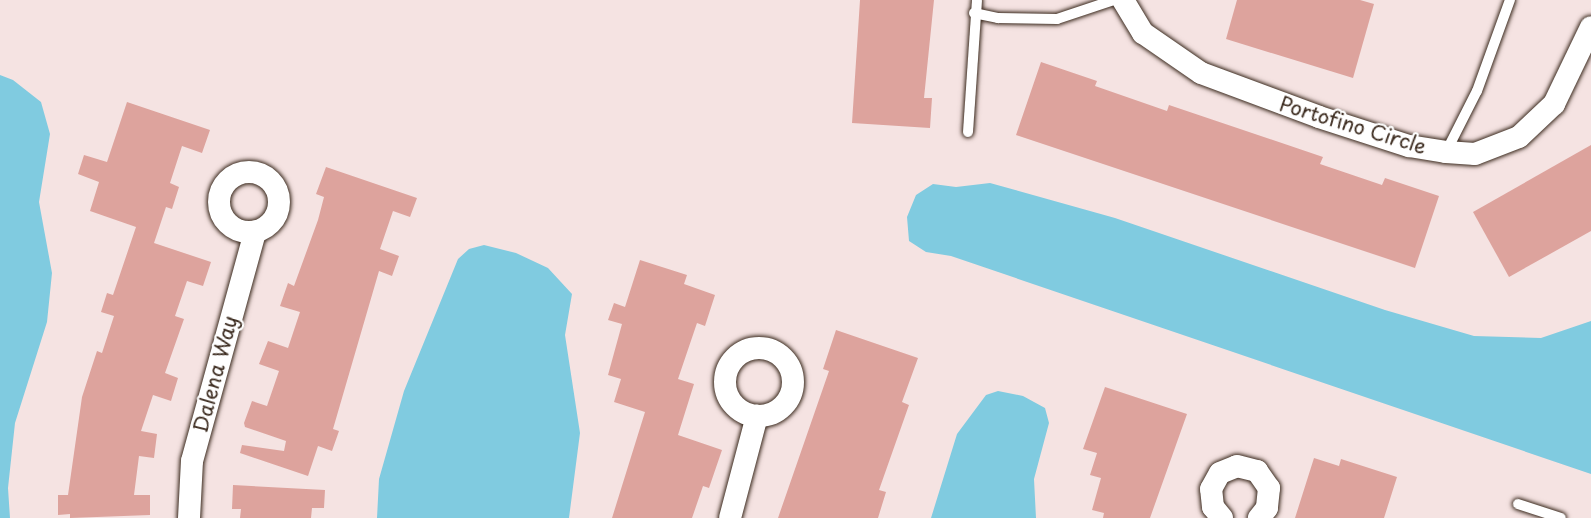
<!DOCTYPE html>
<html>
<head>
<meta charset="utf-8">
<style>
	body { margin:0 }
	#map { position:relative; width:1591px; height:518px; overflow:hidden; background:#f5e3e2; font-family:"Playpen Sans",sans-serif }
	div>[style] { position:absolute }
	.water>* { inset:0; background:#80cbe0 }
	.building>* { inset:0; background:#dda39d }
	.roads { filter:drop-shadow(0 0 2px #3b2a1e) drop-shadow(0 0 2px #3b2a1e) }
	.service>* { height:10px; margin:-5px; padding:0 5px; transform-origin:5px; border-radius:5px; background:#fff }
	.minor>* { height:22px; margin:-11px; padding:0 11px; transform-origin:11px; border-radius:11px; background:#fff }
	.minor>.ring { margin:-11px; padding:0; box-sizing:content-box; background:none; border:22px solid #fff; border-radius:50% }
	span { translate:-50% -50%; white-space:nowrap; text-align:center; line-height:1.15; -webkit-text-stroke:4.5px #fff; paint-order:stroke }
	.street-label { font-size:20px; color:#3b2a1e }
</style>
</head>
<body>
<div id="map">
	<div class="water">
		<i style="clip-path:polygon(0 75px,13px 80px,41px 102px,50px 134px,39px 202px,52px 273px,47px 322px,15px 423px,8px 488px,10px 518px,0 518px)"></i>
		<i style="clip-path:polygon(990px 183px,1115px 218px,1385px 310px,1474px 336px,1541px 338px,1591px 321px,1591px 474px,951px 256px,926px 252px,909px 241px,907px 217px,916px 195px,933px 184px,956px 187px)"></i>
		<i style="clip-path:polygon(484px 245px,516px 253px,548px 268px,572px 294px,565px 335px,580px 433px,569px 518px,377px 518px,379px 479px,404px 391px,458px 259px,469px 249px)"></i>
		<i style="clip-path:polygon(998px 391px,1023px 396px,1045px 408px,1049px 423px,1034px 479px,1036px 518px,931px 518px,957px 434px,986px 395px)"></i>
	</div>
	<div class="building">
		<i style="clip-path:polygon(860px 0,934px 0,924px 98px,932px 98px,930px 128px,852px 123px)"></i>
		<i style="clip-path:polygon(1237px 0,1360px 0,1374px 4px,1353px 78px,1226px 39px)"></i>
		<i style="clip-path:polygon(1041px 62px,1097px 81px,1095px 86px,1167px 111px,1169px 105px,1323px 157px,1320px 164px,1382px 185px,1385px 178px,1439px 196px,1415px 268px,1016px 135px)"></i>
		<i style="clip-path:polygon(127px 102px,210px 130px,202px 153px,182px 146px,170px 183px,179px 187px,172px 209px,166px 207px,154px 243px,211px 262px,203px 286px,187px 281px,175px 316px,184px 319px,165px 373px,178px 378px,171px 401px,153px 395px,141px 431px,157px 434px,154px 458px,139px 456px,134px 495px,150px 495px,150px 515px,70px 518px,70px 514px,58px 515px,58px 495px,68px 495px,82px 397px,97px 351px,102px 353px,114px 316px,101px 312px,107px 293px,113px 295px,136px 227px,90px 211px,99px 182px,78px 174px,84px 155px,107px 162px)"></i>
		<i style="clip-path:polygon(1591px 145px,1591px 231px,1509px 277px,1473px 212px)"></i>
		<i style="clip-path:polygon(326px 167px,417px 198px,410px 217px,393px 211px,380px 249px,399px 256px,392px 276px,379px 271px,333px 429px,339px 431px,332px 451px,318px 446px,308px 476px,240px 453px,242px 445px,284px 451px,286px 441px,245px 427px,244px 423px,252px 401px,267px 406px,279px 371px,259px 364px,268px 341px,288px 348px,300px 312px,280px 306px,288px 283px,294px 286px,318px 220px,324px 197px,316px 194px)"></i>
		<i style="clip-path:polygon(640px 260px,687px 275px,684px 284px,715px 295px,705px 326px,697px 323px,678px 379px,694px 384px,678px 435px,722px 450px,709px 488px,703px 486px,692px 518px,612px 518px,645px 412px,614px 402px,621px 379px,608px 375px,622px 324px,608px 320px,614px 303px,625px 307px)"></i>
		<i style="clip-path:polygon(836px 330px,918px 358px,902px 402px,909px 405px,879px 490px,886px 492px,878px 518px,778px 518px,829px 371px,823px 369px)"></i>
		<i style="clip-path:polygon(1105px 387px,1187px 414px,1150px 518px,1103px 518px,1104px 513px,1092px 510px,1101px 478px,1090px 475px,1097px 453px,1083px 449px)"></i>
		<i style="clip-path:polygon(1314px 458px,1339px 466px,1341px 459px,1397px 477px,1384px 518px,1295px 518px)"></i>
		<i style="clip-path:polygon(233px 485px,325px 490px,324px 508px,312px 508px,311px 518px,240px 518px,241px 509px,232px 509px)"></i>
	</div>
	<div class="roads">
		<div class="service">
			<i style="left:974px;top:13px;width:25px;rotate:12deg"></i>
			<i style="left:998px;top:18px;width:59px;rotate:1deg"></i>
			<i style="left:1057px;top:19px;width:60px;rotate:-18.4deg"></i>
			<i style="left:968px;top:132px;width:132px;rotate:-86.1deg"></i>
			<i style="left:1446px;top:152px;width:68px;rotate:-63.1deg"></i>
			<i style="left:1477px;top:91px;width:97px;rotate:-70.1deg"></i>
			<i style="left:1518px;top:504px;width:45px;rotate:18deg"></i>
		</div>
		<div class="minor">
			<i style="left:1123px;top:0;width:39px;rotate:59deg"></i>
			<i style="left:1143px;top:33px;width:70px;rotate:34.6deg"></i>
			<i style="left:1201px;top:73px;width:126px;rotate:20.4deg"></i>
			<i style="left:1319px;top:117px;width:95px;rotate:17.9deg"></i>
			<i style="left:1409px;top:146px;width:37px;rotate:9deg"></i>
			<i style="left:1446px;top:152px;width:29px;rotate:4deg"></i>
			<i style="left:1475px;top:154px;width:47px;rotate:-21.1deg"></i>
			<i style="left:1519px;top:137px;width:48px;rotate:-43.3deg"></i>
			<i style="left:1554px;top:104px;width:85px;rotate:-64.3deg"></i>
			<i class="ring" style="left:219px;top:172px;width:38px;height:38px"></i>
			<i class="ring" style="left:725px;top:348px;width:46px;height:46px"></i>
			<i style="left:189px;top:518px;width:57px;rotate:-87deg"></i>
			<i style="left:192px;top:461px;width:238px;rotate:-74.6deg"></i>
			<i style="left:730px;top:518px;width:106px;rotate:-75.2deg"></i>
			<i style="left:1222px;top:518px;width:14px;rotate:-129deg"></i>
			<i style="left:1213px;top:507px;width:18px;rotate:-96deg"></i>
			<i style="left:1211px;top:489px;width:18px;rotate:-61deg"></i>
			<i style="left:1220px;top:473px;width:18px;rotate:-22deg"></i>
			<i style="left:1237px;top:466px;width:21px;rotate:14deg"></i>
			<i style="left:1257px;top:471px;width:21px;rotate:55deg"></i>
			<i style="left:1269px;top:488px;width:20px;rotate:96deg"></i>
			<i style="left:1267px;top:508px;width:13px;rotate:129deg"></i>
		</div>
	</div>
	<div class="street-label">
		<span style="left:1353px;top:125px;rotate:17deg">Portofino Circle</span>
		<span style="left:215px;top:374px;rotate:-75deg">Dalena Way</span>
	</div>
</div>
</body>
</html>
